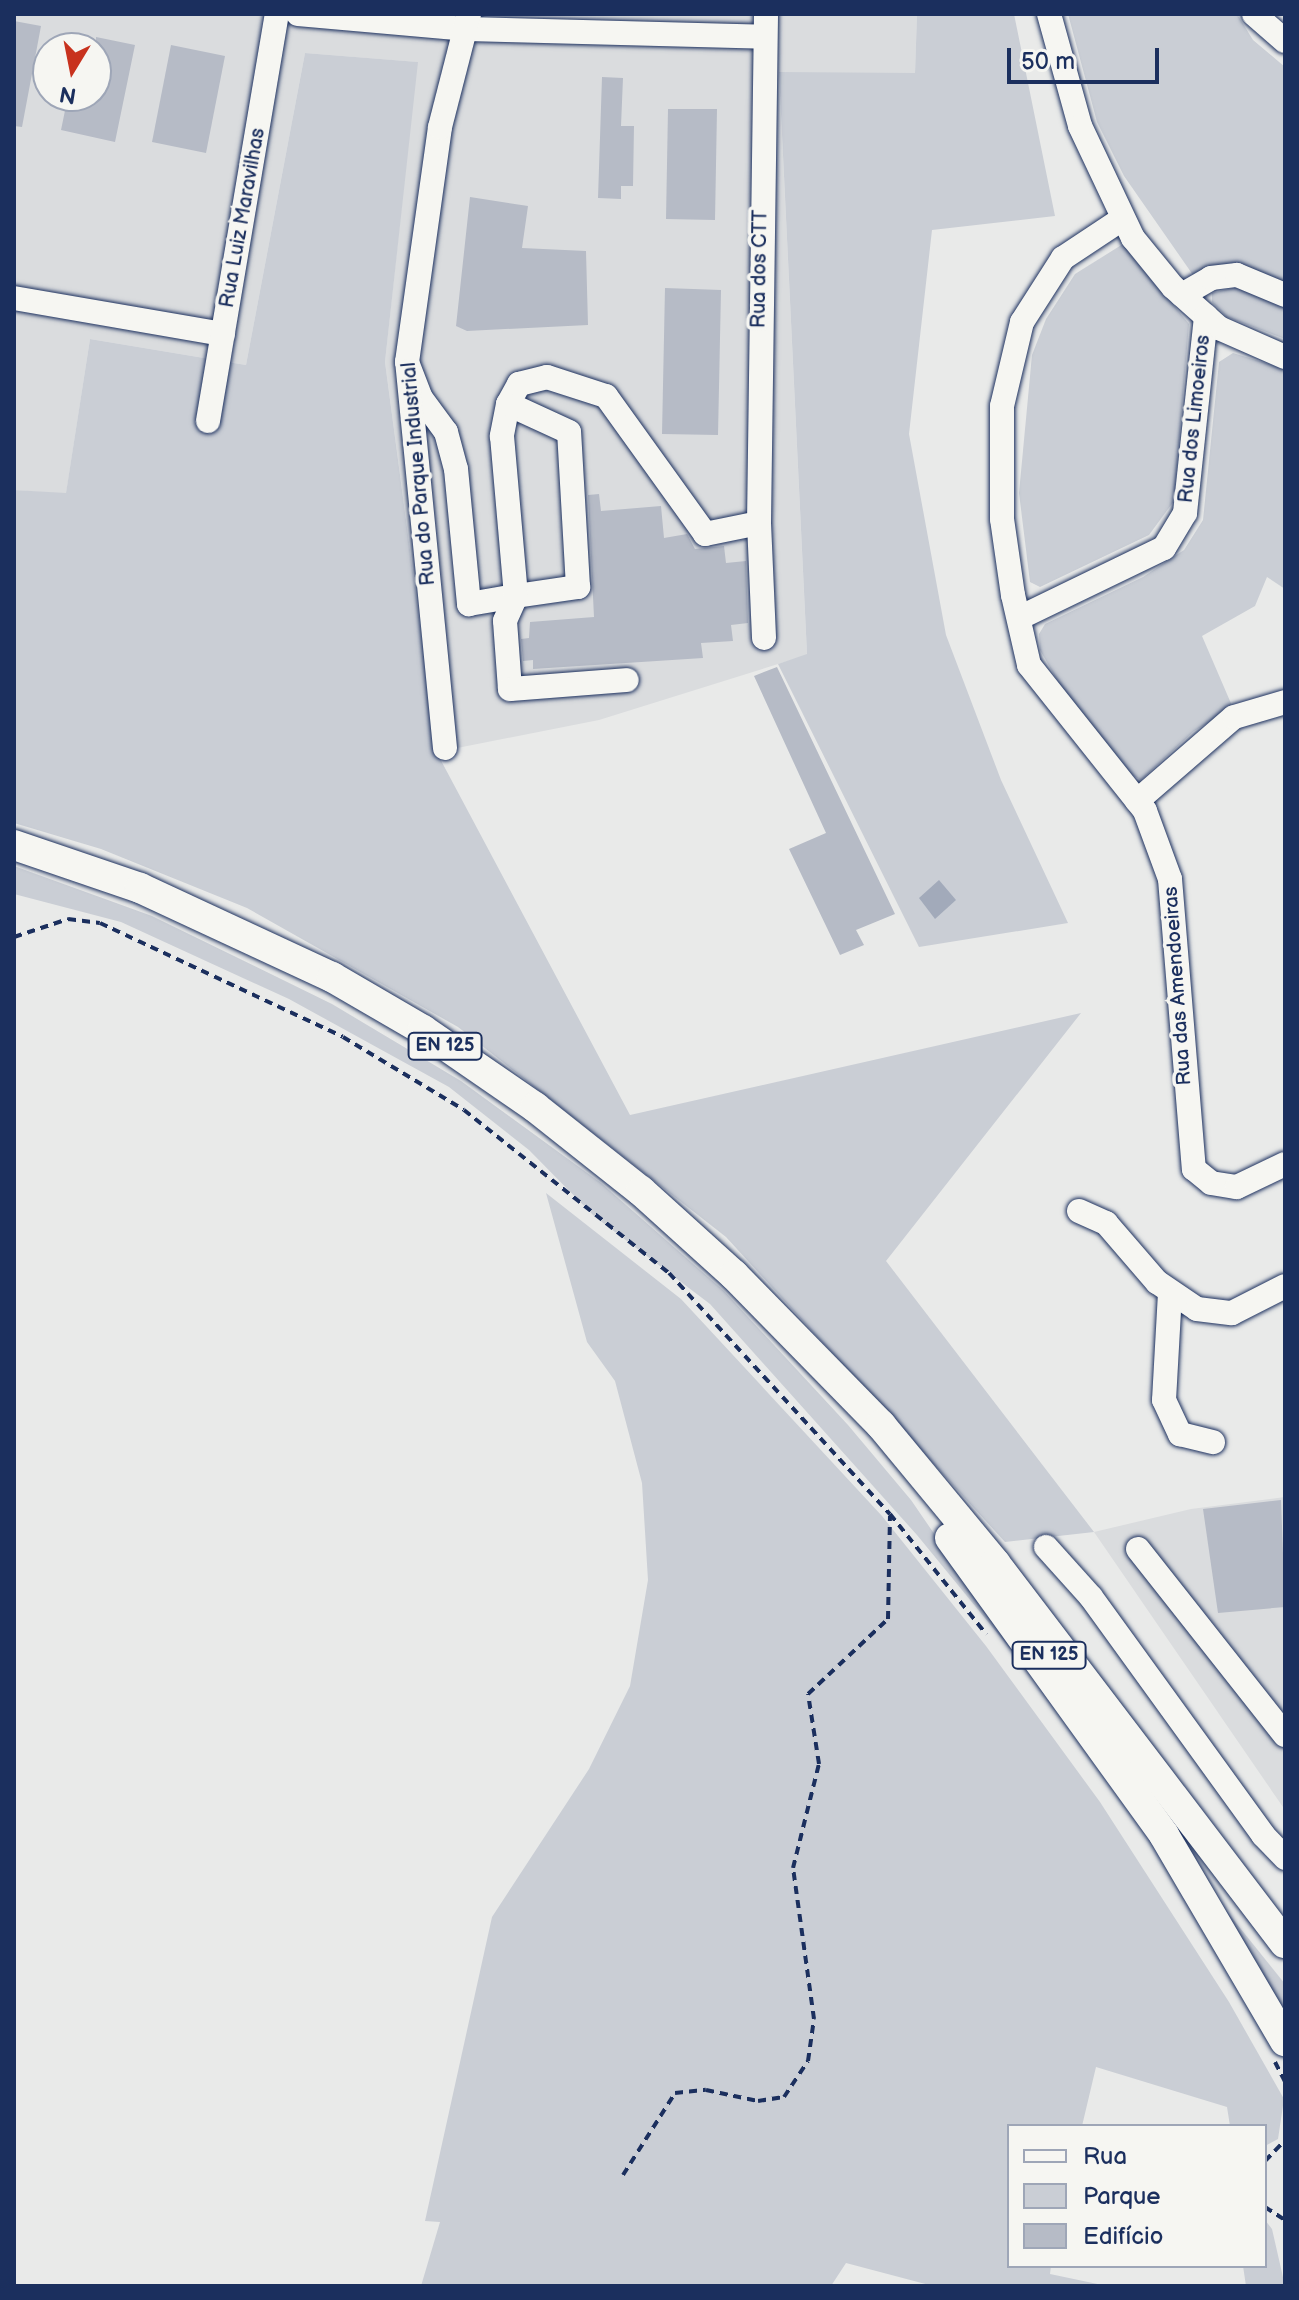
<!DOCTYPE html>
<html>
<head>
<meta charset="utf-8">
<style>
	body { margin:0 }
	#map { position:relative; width:1299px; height:2300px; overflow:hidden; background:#e9eae9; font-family:"Balsamiq Sans",sans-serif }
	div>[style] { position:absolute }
	.built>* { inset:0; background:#dadcde }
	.green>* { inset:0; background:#caced5 }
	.water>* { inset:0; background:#a2aaba }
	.building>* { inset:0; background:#b6bbc6 }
	.path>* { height:4px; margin-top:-2px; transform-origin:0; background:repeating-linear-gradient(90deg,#1b2f5e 0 8px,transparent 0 14px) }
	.roads { filter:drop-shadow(0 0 2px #1b2f5e) drop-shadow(0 0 2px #1b2f5e) }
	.minor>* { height:24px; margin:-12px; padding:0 12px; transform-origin:12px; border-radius:12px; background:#f6f6f2 }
	.major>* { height:30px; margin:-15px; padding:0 15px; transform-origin:15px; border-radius:15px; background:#f6f6f2 }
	span { translate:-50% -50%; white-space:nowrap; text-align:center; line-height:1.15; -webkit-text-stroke:7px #f6f6f2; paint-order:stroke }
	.shield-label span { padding:2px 6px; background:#f6f6f2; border:2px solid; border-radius:6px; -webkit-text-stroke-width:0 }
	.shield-label { font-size:18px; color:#1b2f5e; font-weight:700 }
	.street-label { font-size:20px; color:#1b2f5e }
	.frame { position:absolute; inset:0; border:16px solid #1b2f5e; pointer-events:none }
	.legend { position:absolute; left:1007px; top:2124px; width:260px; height:144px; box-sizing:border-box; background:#f6f6f2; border:2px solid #9ea6b7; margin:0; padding:10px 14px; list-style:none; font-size:24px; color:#1b2f5e }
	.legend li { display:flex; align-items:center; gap:16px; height:40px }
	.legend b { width:40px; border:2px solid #9ea6b7 }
	.north { position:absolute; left:32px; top:32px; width:80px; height:80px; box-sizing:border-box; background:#f6f6f2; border:2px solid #9ea6b7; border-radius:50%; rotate:190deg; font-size:22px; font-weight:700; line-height:32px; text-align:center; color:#1b2f5e }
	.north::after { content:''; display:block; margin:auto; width:28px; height:36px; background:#c8321e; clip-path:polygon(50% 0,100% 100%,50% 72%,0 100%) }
	.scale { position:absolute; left:1007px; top:48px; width:152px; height:36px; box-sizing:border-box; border:4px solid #1b2f5e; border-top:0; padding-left:10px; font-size:24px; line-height:28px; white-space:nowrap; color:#1b2f5e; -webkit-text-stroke:6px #f6f6f2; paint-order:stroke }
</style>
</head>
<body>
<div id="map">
	<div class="built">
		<i style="clip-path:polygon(evenodd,14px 14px,917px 14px,915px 73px,779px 73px,807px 655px,599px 720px,437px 752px,385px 362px,417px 62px,305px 53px,246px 365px,90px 339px,66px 494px,14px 490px,14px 14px,48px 48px,96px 48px,96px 96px,48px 96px,48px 48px)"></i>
		<i style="clip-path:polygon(1285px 1497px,1285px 1810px,1094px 1532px,1191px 1509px)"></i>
	</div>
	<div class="green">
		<i style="clip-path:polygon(917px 14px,1014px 14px,1055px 216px,932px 230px,909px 434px,946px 635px,1001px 780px,1068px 923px,919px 947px,778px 664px,807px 654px,779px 72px,915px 73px)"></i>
		<i style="clip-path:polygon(1068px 14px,1237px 14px,1253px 40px,1285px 67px,1285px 287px,1193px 275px,1124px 176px,1097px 122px)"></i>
		<i style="clip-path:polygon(305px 53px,418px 62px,385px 362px,437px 753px,630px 1115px,1081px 1013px,886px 1261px,1094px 1532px,1005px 1542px,726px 1237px,458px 1027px,247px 908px,101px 849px,14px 823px,14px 490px,66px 493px,90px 339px,246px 365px)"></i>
		<i style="clip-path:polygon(1123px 244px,1189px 324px,1174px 501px,1149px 535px,1040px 587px,1030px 582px,1019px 493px,1032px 355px,1046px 319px,1075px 274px)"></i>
		<i style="clip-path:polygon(1241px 286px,1285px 306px,1285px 339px,1227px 317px,1212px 302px,1212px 293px)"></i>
		<i style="clip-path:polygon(1233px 353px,1285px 369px,1285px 589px,1267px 577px,1255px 606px,1202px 636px,1233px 708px,1194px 731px,1141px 780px,1130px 774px,1060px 685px,1040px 650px,1039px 634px,1045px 624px,1143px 577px,1184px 550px,1203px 520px,1219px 362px)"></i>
		<i style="clip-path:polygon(14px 866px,152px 916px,332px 1004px,461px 1081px,601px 1183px,724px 1291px,848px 1425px,911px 1500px,1029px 1672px,917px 1535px,710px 1304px,594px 1216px,529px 1150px,449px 1087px,289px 999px,121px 922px,14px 894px)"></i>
		<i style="clip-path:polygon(546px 1193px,681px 1299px,882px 1516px,986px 1646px,1100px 1802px,1229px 2002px,1284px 2099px,1278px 2139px,1265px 2146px,1265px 2126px,1230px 2126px,1227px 2107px,1096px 2067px,1082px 2126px,1009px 2126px,1009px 2266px,1051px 2266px,1050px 2274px,1107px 2286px,933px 2286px,846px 2263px,831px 2286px,421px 2286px,440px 2222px,425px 2221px,492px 1917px,589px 1769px,630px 1686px,648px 1580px,642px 1483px,615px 1381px,587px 1342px)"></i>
		<i style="clip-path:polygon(1208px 1888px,1285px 1984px,1285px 2018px)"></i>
		<i style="clip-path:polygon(1265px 2220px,1272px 2229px,1285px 2286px,1246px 2286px,1243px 2266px,1265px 2266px)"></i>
	</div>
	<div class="water">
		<i style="clip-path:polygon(939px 880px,956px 900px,935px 919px,919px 898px)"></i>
	</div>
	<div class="building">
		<i style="clip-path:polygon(14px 21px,41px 26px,22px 127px,14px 126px)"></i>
		<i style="clip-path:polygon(96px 37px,135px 45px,115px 142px,61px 130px,68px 96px,96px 96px)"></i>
		<i style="clip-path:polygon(171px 45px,225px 56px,206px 153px,152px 142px)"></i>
		<i style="clip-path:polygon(602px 77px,623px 78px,621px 126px,634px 126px,633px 186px,621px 186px,621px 199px,598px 198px)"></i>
		<i style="clip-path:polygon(668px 109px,717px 109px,715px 220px,666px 219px)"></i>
		<i style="clip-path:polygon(470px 197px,528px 206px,522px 248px,586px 251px,588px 325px,467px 331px,456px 326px)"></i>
		<i style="clip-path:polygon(665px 288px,721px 290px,718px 435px,662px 434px)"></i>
		<i style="clip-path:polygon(599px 494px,601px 511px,661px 506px,664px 538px,687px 534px,695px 549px,724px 546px,726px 563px,746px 561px,748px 623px,731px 625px,733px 641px,701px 643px,703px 658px,533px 669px,533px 660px,523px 661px,521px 639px,529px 638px,530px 622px,594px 617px,588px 495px)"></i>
		<i style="clip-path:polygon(777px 667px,895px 914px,856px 930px,864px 945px,840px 955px,789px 849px,826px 833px,754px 676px)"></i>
		<i style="clip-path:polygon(1281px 1500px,1285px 1607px,1218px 1613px,1203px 1509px)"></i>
	</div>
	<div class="path">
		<i style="left:14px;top:937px;width:57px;rotate:-18.4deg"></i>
		<i style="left:68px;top:919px;width:32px;rotate:7deg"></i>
		<i style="left:100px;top:923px;width:268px;rotate:25.1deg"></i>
		<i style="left:343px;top:1037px;width:141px;rotate:31.1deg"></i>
		<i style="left:464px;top:1110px;width:262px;rotate:38.5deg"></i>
		<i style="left:669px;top:1273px;width:327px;rotate:47.5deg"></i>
		<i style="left:890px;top:1514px;width:154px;rotate:51.3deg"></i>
		<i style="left:1275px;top:2062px;width:22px;rotate:63deg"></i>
		<i style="left:1265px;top:2161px;width:29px;rotate:-46deg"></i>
		<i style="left:623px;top:2175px;width:97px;rotate:-57.6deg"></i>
		<i style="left:675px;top:2093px;width:31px;rotate:-6deg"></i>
		<i style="left:706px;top:2090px;width:53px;rotate:11.9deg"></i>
		<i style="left:758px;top:2101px;width:26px;rotate:-9deg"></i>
		<i style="left:784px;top:2097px;width:43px;rotate:-56.3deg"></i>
		<i style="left:808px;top:2061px;width:42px;rotate:-81.9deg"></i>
		<i style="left:814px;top:2019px;width:152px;rotate:-97.9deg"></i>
		<i style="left:793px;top:1868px;width:107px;rotate:-76deg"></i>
		<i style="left:819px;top:1764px;width:71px;rotate:-98.9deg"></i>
		<i style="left:808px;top:1694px;width:110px;rotate:-43.2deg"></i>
		<i style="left:888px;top:1619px;width:103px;rotate:-88.9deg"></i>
		<i style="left:1265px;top:2207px;width:24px;rotate:33deg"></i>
	</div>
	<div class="roads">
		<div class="minor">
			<i style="left:298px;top:14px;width:170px;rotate:5.1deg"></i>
			<i style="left:467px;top:29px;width:298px;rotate:1.5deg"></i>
			<i style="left:1049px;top:14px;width:116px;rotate:74.5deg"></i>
			<i style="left:1080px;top:126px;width:124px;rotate:64.7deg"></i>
			<i style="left:1133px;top:238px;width:63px;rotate:50.8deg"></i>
			<i style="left:1173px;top:287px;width:62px;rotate:41.7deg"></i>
			<i style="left:1219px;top:328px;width:72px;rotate:23.7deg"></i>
			<i style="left:1254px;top:14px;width:41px;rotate:41.1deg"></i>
			<i style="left:1122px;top:219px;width:71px;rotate:146.5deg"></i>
			<i style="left:1063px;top:258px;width:76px;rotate:122.6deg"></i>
			<i style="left:1022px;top:322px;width:86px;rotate:103.4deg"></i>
			<i style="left:1002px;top:406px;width:113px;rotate:90deg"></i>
			<i style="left:1002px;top:519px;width:77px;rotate:81.8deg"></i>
			<i style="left:1013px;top:595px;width:72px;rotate:77.1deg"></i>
			<i style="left:1029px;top:665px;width:186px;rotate:51.5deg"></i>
			<i style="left:1145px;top:811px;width:72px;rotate:69.8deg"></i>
			<i style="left:1170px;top:879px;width:291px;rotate:85.3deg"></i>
			<i style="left:1194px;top:1169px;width:22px;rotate:39deg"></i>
			<i style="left:1211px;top:1183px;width:26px;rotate:9deg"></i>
			<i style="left:1237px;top:1187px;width:53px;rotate:-25.6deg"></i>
			<i style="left:1182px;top:295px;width:34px;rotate:-30deg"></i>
			<i style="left:1211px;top:278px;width:26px;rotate:-7deg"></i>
			<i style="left:1237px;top:275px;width:52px;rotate:22.6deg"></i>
			<i style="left:14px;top:298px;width:212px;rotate:9.8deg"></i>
			<i style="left:407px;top:362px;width:39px;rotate:69deg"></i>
			<i style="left:421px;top:398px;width:42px;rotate:53.7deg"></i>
			<i style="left:446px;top:432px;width:38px;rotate:75deg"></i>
			<i style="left:456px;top:469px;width:136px;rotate:84.5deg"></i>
			<i style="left:469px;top:604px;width:48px;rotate:-9.7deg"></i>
			<i style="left:516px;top:596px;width:63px;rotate:-8.3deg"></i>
			<i style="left:578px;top:587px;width:155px;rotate:-93.3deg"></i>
			<i style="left:569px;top:432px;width:67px;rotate:-155.3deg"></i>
			<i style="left:508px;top:404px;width:33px;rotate:101deg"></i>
			<i style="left:502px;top:436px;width:161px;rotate:85deg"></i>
			<i style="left:516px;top:596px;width:27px;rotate:114deg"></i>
			<i style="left:505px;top:621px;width:68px;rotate:85.8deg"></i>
			<i style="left:510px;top:689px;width:117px;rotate:-4.4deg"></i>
			<i style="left:508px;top:404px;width:23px;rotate:-61deg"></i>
			<i style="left:519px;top:384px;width:29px;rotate:-14deg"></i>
			<i style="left:547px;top:377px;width:62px;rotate:17.9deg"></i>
			<i style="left:606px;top:396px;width:170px;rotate:54.3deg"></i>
			<i style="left:705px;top:534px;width:55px;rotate:-11.5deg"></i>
			<i style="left:759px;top:523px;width:115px;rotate:87.5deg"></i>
			<i style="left:208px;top:421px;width:413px;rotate:-80.4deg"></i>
			<i style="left:759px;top:523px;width:509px;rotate:-89.21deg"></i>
			<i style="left:1019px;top:618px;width:161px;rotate:-25.8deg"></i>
			<i style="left:1164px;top:548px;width:41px;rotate:-59deg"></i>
			<i style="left:1185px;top:513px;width:198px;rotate:-83.9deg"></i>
			<i style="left:445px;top:748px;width:388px;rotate:-95.6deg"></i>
			<i style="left:407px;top:362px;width:237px;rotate:-82deg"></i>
			<i style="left:440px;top:127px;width:117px;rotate:-75.6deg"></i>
			<i style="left:1137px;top:801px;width:128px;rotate:-40.9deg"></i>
			<i style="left:1234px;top:717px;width:53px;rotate:-16.4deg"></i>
			<i style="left:1079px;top:1211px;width:30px;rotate:24deg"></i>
			<i style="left:1106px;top:1223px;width:78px;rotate:49.2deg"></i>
			<i style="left:1157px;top:1282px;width:48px;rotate:34deg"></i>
			<i style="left:1197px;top:1309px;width:35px;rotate:7deg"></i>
			<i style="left:1232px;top:1313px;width:59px;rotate:-27deg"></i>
			<i style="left:1170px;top:1293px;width:107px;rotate:93.2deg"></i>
			<i style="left:1164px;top:1400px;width:38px;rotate:65deg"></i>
			<i style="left:1180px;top:1434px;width:34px;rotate:14deg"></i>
			<i style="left:1046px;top:1547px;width:67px;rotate:48deg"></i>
			<i style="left:1091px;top:1597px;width:294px;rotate:54.1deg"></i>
			<i style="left:1263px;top:1835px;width:32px;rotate:46deg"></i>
			<i style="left:1138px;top:1549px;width:237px;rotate:51.7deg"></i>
		</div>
		<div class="major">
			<i style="left:14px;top:845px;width:133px;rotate:18.8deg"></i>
			<i style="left:140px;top:888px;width:212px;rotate:24.9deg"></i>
			<i style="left:332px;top:977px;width:105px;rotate:30.2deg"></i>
			<i style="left:423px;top:1030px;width:136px;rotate:34.5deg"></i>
			<i style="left:535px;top:1107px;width:135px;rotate:38.4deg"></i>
			<i style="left:641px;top:1191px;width:125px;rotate:42.1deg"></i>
			<i style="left:734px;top:1275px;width:210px;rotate:45.6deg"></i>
			<i style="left:881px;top:1425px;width:179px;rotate:50.4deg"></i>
			<i style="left:995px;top:1563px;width:478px;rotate:52.7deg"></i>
			<i style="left:950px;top:1538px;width:366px;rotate:54.2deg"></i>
			<i style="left:1164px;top:1835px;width:239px;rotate:59.6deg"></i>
		</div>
	</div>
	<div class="shield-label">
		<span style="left:445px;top:1046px">EN 125</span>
		<span style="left:1049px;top:1655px">EN 125</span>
	</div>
	<div class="street-label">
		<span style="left:243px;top:218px;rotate:-80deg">Rua Luiz Maravilhas</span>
		<span style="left:760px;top:269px;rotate:-89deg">Rua dos CTT</span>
		<span style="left:1195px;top:419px;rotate:-84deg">Rua dos Limoeiros</span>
		<span style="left:419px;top:474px;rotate:-95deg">Rua do Parque Industrial</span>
		<span style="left:1178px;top:986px;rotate:-94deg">Rua das Amendoeiras</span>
	</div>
	<div class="frame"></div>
	<ul class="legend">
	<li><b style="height:10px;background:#f6f6f2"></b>Rua</li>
	<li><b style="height:22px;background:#caced5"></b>Parque</li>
	<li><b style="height:22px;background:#b6bbc6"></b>Edifício</li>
	</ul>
	<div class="north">N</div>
	<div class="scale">50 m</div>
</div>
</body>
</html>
